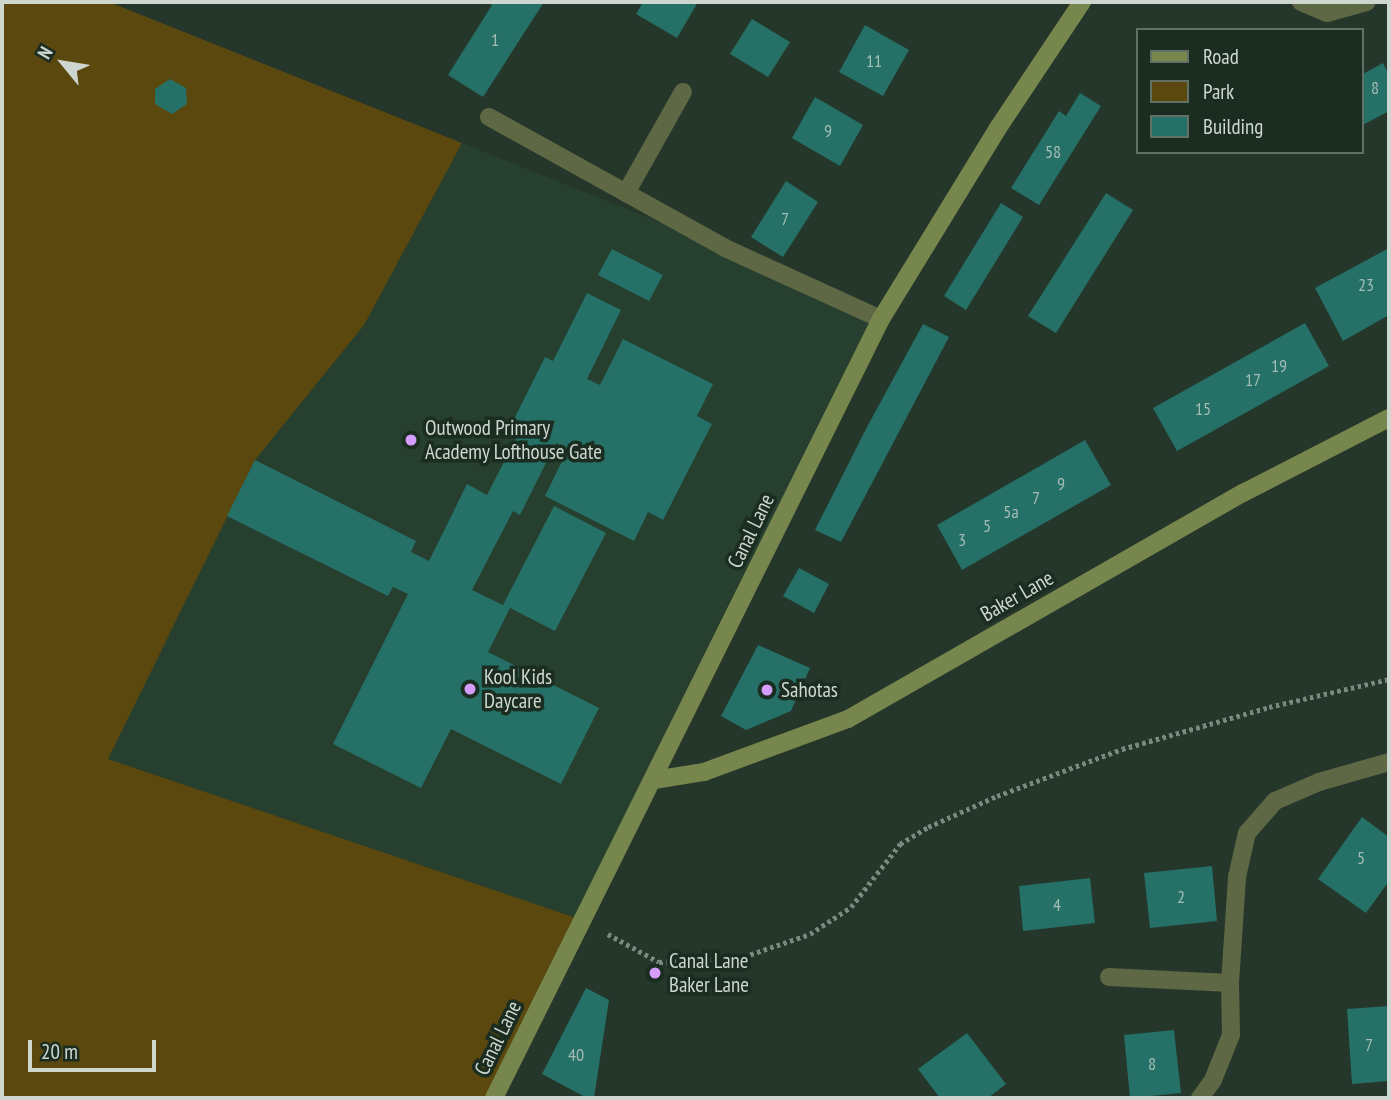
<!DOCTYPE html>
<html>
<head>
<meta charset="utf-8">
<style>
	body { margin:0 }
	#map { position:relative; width:1391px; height:1100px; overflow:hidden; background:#25362a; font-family:"PT Sans Narrow",sans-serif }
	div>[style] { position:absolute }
	.built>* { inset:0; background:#273f2e }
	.green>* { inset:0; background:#5b480e }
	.building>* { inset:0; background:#257067 }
	.path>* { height:4.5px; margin-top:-2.25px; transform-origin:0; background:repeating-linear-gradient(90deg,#7b897f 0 3.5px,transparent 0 7px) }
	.lane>* { height:18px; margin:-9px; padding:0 9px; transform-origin:9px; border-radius:9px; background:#5e6844 }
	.street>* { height:18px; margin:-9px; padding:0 9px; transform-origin:9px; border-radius:9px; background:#5e6844 }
	.secondary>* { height:18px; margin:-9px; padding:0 9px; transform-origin:9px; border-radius:9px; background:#77864c }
	.dots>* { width:19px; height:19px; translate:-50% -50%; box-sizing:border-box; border:4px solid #1b2c20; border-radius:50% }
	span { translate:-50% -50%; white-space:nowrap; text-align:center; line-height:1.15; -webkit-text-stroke:7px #1b2c20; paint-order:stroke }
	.number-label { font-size:18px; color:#a3bdb5 }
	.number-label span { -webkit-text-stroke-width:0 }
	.poi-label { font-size:21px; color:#cdd7cf }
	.left { translate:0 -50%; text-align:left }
	.street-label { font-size:21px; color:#cdd7cf }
	.frame { position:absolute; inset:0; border:4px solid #cdd7cf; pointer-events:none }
	.legend { position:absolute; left:1136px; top:28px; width:228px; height:126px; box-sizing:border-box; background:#1b2c20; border:2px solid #627066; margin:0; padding:9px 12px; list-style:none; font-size:21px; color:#cdd7cf }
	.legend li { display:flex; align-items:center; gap:14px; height:35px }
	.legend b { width:35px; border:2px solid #627066 }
	.north { position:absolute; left:28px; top:28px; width:70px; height:70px; -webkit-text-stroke:5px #1b2c20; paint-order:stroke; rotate:300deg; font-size:19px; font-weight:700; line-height:28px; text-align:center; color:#cdd7cf }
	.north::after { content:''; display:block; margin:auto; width:24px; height:32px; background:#cdd7cf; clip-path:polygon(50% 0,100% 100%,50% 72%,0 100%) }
	.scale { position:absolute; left:28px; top:1040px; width:128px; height:32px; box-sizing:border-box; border:4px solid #cdd7cf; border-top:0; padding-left:9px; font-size:21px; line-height:24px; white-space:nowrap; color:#cdd7cf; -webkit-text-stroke:5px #1b2c20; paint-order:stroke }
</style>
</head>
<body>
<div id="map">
	<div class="built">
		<i style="clip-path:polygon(110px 3px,725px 248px,881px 319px,582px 920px,107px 759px)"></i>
	</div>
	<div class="green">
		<i style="clip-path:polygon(2px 2px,109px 2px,462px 143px,364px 325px,255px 460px,108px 759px,582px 920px,494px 1098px,2px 1098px)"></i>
	</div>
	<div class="building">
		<i style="clip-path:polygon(486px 2px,544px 2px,483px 97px,448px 75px,492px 5px)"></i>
		<i style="clip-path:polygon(643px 2px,698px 2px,677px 38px,636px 14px)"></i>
		<i style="clip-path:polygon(752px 19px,790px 42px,768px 77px,730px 54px)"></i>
		<i style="clip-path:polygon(865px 25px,909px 50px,883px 96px,839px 72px)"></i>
		<i style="clip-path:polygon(1383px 63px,1389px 75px,1389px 111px,1361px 126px,1361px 75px)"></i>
		<i style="clip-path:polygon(170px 79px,186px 88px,187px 104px,172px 114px,155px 104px,155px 89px)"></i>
		<i style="clip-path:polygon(1080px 93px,1101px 106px,1039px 205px,1011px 188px,1059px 111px,1066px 116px)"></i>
		<i style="clip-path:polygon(815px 97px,863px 125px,840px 166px,792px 138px)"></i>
		<i style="clip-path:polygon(786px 181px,818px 202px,783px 257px,751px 237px)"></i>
		<i style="clip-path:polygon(1106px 193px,1133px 210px,1056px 333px,1028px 316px)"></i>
		<i style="clip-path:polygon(1001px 203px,1023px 217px,966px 310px,944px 296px)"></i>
		<i style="clip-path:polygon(1389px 248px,1389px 315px,1343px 341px,1315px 288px)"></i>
		<i style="clip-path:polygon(612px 249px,663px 275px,649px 301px,598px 275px)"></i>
		<i style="clip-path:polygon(587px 293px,621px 310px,587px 379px,600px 385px,623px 339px,713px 384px,697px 416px,712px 424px,663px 520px,648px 512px,634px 541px,545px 496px,568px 449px,556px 443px,520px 515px,513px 511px,472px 590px,503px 605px,554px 506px,606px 533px,555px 631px,510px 608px,488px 652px,599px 708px,561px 784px,451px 729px,421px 788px,333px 744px,408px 594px,393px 587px,388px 596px,227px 516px,255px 460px,416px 541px,411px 552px,429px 561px,467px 484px,487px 495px,523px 425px,513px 421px,545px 357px,553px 361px)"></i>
		<i style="clip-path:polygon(1305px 323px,1329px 366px,1177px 451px,1153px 408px)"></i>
		<i style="clip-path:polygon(923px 324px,949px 337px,841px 542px,815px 530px,867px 427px)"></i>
		<i style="clip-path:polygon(1085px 440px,1111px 485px,962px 570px,937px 525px)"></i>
		<i style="clip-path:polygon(799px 568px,829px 584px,814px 613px,783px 596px)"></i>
		<i style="clip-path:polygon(758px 645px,810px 668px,791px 711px,746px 730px,721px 716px)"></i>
		<i style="clip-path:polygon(1362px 817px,1389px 837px,1389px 881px,1366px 913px,1318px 879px)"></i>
		<i style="clip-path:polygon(1212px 866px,1217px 921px,1150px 928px,1144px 873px)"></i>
		<i style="clip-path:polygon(1090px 878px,1095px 923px,1023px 931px,1019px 886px)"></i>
		<i style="clip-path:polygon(586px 988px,609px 1000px,594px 1098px,587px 1098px,542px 1074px)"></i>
		<i style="clip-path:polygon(1389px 1006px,1389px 1081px,1352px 1084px,1347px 1009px)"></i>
		<i style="clip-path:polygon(1174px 1030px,1181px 1093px,1130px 1098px,1124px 1035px)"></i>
		<i style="clip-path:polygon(967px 1033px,1006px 1084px,988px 1098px,940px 1098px,918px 1069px)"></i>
	</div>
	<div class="path">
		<i style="left:608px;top:934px;width:58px;rotate:28.8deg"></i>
		<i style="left:659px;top:962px;width:78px;rotate:-2.2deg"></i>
		<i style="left:737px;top:959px;width:77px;rotate:-18.9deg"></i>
		<i style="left:810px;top:934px;width:49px;rotate:-33.4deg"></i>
		<i style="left:851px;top:907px;width:80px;rotate:-52.1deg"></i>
		<i style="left:900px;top:844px;width:33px;rotate:-31deg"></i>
		<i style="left:928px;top:827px;width:76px;rotate:-24.2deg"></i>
		<i style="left:997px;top:796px;width:134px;rotate:-20.6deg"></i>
		<i style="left:1122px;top:749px;width:153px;rotate:-15.9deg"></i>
		<i style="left:1269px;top:707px;width:123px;rotate:-13.1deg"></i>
	</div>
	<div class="lane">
		<i style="left:489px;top:117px;width:270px;rotate:29deg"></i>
		<i style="left:725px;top:248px;width:171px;rotate:24.5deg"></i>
		<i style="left:626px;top:193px;width:116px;rotate:-60.6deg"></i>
	</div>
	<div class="street">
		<i style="left:1301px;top:2px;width:28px;rotate:23deg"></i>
		<i style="left:1327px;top:13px;width:41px;rotate:-15.4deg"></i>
		<i style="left:1109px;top:977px;width:121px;rotate:2.8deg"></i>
		<i style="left:1200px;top:1098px;width:22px;rotate:-54deg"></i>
		<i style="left:1213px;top:1080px;width:48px;rotate:-68.2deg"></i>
		<i style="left:1231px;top:1035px;width:52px;rotate:-91.1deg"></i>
		<i style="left:1230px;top:983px;width:106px;rotate:-86.2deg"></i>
		<i style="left:1237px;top:877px;width:45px;rotate:-77.2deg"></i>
		<i style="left:1247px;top:833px;width:43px;rotate:-48.8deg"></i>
		<i style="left:1275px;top:801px;width:48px;rotate:-23.4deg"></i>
		<i style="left:1319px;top:782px;width:73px;rotate:-15.9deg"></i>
	</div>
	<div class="secondary">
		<i style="left:654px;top:780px;width:51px;rotate:-9.1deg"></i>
		<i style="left:704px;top:772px;width:153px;rotate:-20.2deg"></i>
		<i style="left:848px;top:719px;width:455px;rotate:-29.8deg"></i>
		<i style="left:1243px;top:493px;width:164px;rotate:-27.2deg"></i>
		<i style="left:494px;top:1098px;width:870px;rotate:-63.58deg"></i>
		<i style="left:881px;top:319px;width:224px;rotate:-58.5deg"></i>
		<i style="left:998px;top:128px;width:151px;rotate:-56.3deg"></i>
	</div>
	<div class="dots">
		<i style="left:411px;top:440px;background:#d49cfb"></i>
		<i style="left:470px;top:689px;background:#d49cfb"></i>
		<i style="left:767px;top:690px;background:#d49cfb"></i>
		<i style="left:655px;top:973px;background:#d49cfb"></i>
	</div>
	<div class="number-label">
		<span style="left:495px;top:40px">1</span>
		<span style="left:874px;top:61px">11</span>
		<span style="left:1375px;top:88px">8</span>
		<span style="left:828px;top:131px">9</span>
		<span style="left:1053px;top:152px">58</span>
		<span style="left:785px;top:219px">7</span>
		<span style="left:1366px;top:285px">23</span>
		<span style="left:1279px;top:366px">19</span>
		<span style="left:1253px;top:380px">17</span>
		<span style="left:1203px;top:409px">15</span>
		<span style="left:1061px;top:484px">9</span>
		<span style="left:1036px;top:498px">7</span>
		<span style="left:1011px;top:512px">5a</span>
		<span style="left:987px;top:526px">5</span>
		<span style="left:962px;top:540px">3</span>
		<span style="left:1361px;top:858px">5</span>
		<span style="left:1181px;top:897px">2</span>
		<span style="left:1057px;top:905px">4</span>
		<span style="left:1369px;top:1045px">7</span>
		<span style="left:576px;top:1055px">40</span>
		<span style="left:1152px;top:1064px">8</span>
	</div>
	<div class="poi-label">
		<span class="left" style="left:425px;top:440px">Outwood Primary<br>Academy Lofthouse Gate</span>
		<span class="left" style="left:484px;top:689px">Kool Kids<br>Daycare</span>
		<span class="left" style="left:781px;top:690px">Sahotas</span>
		<span class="left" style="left:669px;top:973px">Canal Lane<br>Baker Lane</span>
	</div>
	<div class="street-label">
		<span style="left:751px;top:531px;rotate:-64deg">Canal Lane</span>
		<span style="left:1017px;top:596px;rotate:-30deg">Baker Lane</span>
		<span style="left:498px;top:1038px;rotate:-64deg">Canal Lane</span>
	</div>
	<div class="frame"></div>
	<ul class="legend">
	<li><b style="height:9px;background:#77864c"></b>Road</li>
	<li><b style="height:19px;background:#5b480e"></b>Park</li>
	<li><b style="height:19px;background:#257067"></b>Building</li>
	</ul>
	<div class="north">N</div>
	<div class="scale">20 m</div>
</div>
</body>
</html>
